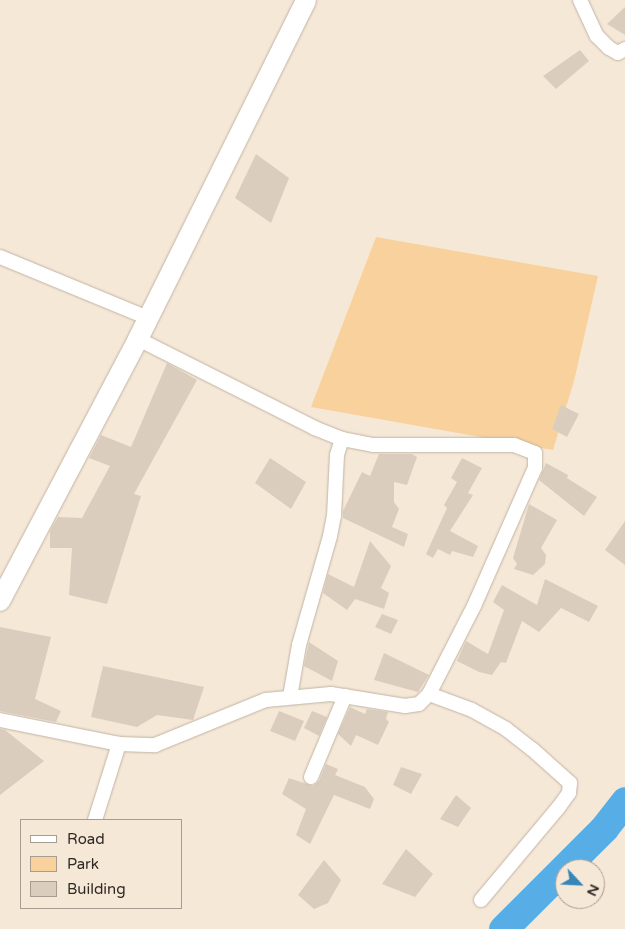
<!DOCTYPE html>
<html>
<head>
<meta charset="utf-8">
<style>
	body { margin:0 }
	#map { position:relative; width:625px; height:929px; overflow:hidden; background:#f6e8d7; font-family:"Varela Round",sans-serif }
	div>[style] { position:absolute }
	.green>* { inset:0; background:#f9d19d }
	.river>* { height:29px; margin:-14.5px; padding:0 14.5px; transform-origin:14.5px; border-radius:14.5px; background:#57aee6 }
	.building>* { inset:0; background:#dbcdbd }
	.roads { filter:drop-shadow(0 0 1px #c1b4a4) drop-shadow(0 0 1px #c1b4a4) }
	.street>* { height:14px; margin:-7px; padding:0 7px; transform-origin:7px; border-radius:7px; background:#fff }
	.secondary>* { height:20px; margin:-10px; padding:0 10px; transform-origin:10px; border-radius:10px; background:#fff }
	span { translate:-50% -50%; white-space:nowrap; text-align:center; line-height:1.15; -webkit-text-stroke:5px #f6e8d7; paint-order:stroke }
	.legend { position:absolute; left:20px; top:819px; width:162px; height:90px; box-sizing:border-box; background:#f6e8d7; border:1px solid #a69c8f; margin:0; padding:6px 9px; list-style:none; font-size:15px; color:#2e2923 }
	.legend li { display:flex; align-items:center; gap:10px; height:25px }
	.legend b { width:25px; border:1px solid #a69c8f }
	.north { position:absolute; left:555px; top:859px; width:50px; height:50px; box-sizing:border-box; background:#f6e8d7; border:1px solid #a69c8f; border-radius:50%; rotate:115deg; font-size:14px; font-weight:700; line-height:20px; text-align:center; color:#2e2923 }
	.north::after { content:''; display:block; margin:auto; width:18px; height:22px; background:#3786b8; clip-path:polygon(50% 0,100% 100%,50% 72%,0 100%) }
</style>
</head>
<body>
<div id="map">
	<div class="green">
		<i style="clip-path:polygon(376px 237px,598px 276px,574px 381px,553px 450px,311px 407px)"></i>
	</div>
	<div class="river">
		<i style="left:503px;top:929px;width:143px;rotate:-45deg"></i>
		<i style="left:604px;top:828px;width:34px;rotate:-52deg"></i>
	</div>
	<div class="building">
		<i style="clip-path:polygon(625px 7px,625px 35px,607px 24px)"></i>
		<i style="clip-path:polygon(580px 50px,589px 61px,556px 89px,543px 76px)"></i>
		<i style="clip-path:polygon(256px 154px,289px 178px,271px 223px,235px 198px)"></i>
		<i style="clip-path:polygon(167px 363px,197px 380px,134px 494px,141px 496px,107px 604px,69px 595px,72px 548px,50px 548px,50px 531px,58px 517px,82px 518px,110px 466px,89px 458px,101px 435px,131px 447px)"></i>
		<i style="clip-path:polygon(561px 405px,579px 414px,567px 437px,552px 429px)"></i>
		<i style="clip-path:polygon(379px 454px,412px 454px,417px 457px,407px 485px,394px 482px,394px 502px,399px 509px,392px 527px,408px 534px,404px 547px,343px 518px,343px 511px,362px 472px,370px 476px)"></i>
		<i style="clip-path:polygon(270px 458px,306px 482px,291px 509px,255px 483px)"></i>
		<i style="clip-path:polygon(462px 458px,482px 468px,468px 493px,473px 495px,450px 531px,478px 546px,473px 557px,452px 551px,450px 555px,438px 549px,433px 558px,426px 554px,447px 508px,444px 505px,457px 482px,451px 478px)"></i>
		<i style="clip-path:polygon(546px 463px,568px 475px,567px 478px,597px 497px,584px 516px,539px 480px)"></i>
		<i style="clip-path:polygon(529px 504px,557px 520px,541px 548px,546px 555px,545px 564px,533px 575px,514px 569px,517px 564px,513px 558px)"></i>
		<i style="clip-path:polygon(625px 521px,625px 565px,605px 550px)"></i>
		<i style="clip-path:polygon(370px 541px,391px 566px,381px 588px,389px 593px,384px 609px,355px 599px,347px 610px,323px 593px,328px 574px,354px 587px)"></i>
		<i style="clip-path:polygon(545px 579px,598px 606px,589px 622px,561px 608px,539px 632px,522px 621px,506px 663px,501px 662px,492px 675px,479px 672px,457px 661px,466px 641px,488px 654px,504px 610px,493px 602px,502px 585px,537px 605px)"></i>
		<i style="clip-path:polygon(382px 614px,398px 620px,391px 634px,375px 627px)"></i>
		<i style="clip-path:polygon(0 627px,51px 637px,35px 699px,61px 711px,56px 722px,0 711px)"></i>
		<i style="clip-path:polygon(309px 642px,338px 661px,332px 681px,304px 666px)"></i>
		<i style="clip-path:polygon(384px 653px,429px 675px,418px 692px,374px 680px)"></i>
		<i style="clip-path:polygon(103px 666px,204px 687px,193px 720px,157px 715px,137px 727px,91px 717px)"></i>
		<i style="clip-path:polygon(350px 707px,365px 714px,367px 709px,388px 712px,386px 719px,389px 722px,378px 745px,356px 735px,351px 746px,338px 734px)"></i>
		<i style="clip-path:polygon(279px 711px,304px 721px,295px 741px,270px 731px)"></i>
		<i style="clip-path:polygon(312px 711px,327px 717px,319px 736px,304px 728px)"></i>
		<i style="clip-path:polygon(0 729px,5px 730px,44px 761px,0 795px)"></i>
		<i style="clip-path:polygon(326px 764px,338px 769px,335px 775px,365px 787px,374px 799px,370px 809px,334px 795px,310px 844px,296px 835px,306px 809px,282px 794px,289px 778px,313px 786px,319px 781px)"></i>
		<i style="clip-path:polygon(401px 767px,422px 774px,411px 794px,393px 785px)"></i>
		<i style="clip-path:polygon(456px 795px,471px 808px,458px 827px,440px 819px)"></i>
		<i style="clip-path:polygon(406px 849px,433px 874px,415px 897px,382px 884px)"></i>
		<i style="clip-path:polygon(324px 860px,341px 880px,328px 903px,314px 909px,298px 895px)"></i>
	</div>
	<div class="roads">
		<div class="street">
			<i style="left:580px;top:0;width:40px;rotate:65deg"></i>
			<i style="left:597px;top:36px;width:17px;rotate:45deg"></i>
			<i style="left:609px;top:48px;width:10px;rotate:29deg"></i>
			<i style="left:618px;top:53px;width:8px;rotate:-30deg"></i>
			<i style="left:0;top:257px;width:160px;rotate:22.4deg"></i>
			<i style="left:429px;top:694px;width:46px;rotate:20.4deg"></i>
			<i style="left:472px;top:710px;width:39px;rotate:29deg"></i>
			<i style="left:506px;top:729px;width:33px;rotate:38deg"></i>
			<i style="left:532px;top:749px;width:51px;rotate:41.8deg"></i>
			<i style="left:570px;top:783px;width:10px;rotate:96deg"></i>
			<i style="left:569px;top:793px;width:19px;rotate:126deg"></i>
			<i style="left:558px;top:808px;width:120px;rotate:129.9deg"></i>
			<i style="left:290px;top:697px;width:53px;rotate:-80.2deg"></i>
			<i style="left:299px;top:645px;width:113px;rotate:-74.1deg"></i>
			<i style="left:330px;top:536px;width:20px;rotate:-79deg"></i>
			<i style="left:334px;top:516px;width:61px;rotate:-87.2deg"></i>
			<i style="left:337px;top:455px;width:17px;rotate:-73deg"></i>
			<i style="left:0;top:720px;width:121px;rotate:11.4deg"></i>
			<i style="left:119px;top:744px;width:36px;rotate:2deg"></i>
			<i style="left:155px;top:745px;width:120px;rotate:-22.1deg"></i>
			<i style="left:266px;top:700px;width:65px;rotate:-5.3deg"></i>
			<i style="left:331px;top:694px;width:75px;rotate:9.2deg"></i>
			<i style="left:405px;top:706px;width:14px;rotate:-8deg"></i>
			<i style="left:419px;top:704px;width:14px;rotate:-45deg"></i>
			<i style="left:429px;top:694px;width:99px;rotate:-62.9deg"></i>
			<i style="left:474px;top:606px;width:151px;rotate:-66.2deg"></i>
			<i style="left:535px;top:468px;width:15px;rotate:-90deg"></i>
			<i style="left:535px;top:453px;width:22px;rotate:-159deg"></i>
			<i style="left:514px;top:445px;width:141px;rotate:180deg"></i>
			<i style="left:373px;top:445px;width:32px;rotate:-169deg"></i>
			<i style="left:342px;top:439px;width:31px;rotate:-158deg"></i>
			<i style="left:313px;top:427px;width:196px;rotate:-153.3deg"></i>
			<i style="left:311px;top:777px;width:88px;rotate:-67.2deg"></i>
			<i style="left:95px;top:820px;width:80px;rotate:-72.5deg"></i>
		</div>
		<div class="secondary">
			<i style="left:0;top:601px;width:296px;rotate:-62.2deg"></i>
			<i style="left:138px;top:339px;width:378px;rotate:-63.6deg"></i>
		</div>
	</div>
	<ul class="legend">
	<li><b style="height:6px;background:#fff"></b>Road</li>
	<li><b style="height:14px;background:#f9d19d"></b>Park</li>
	<li><b style="height:14px;background:#dbcdbd"></b>Building</li>
	</ul>
	<div class="north">N</div>
</div>
</body>
</html>
